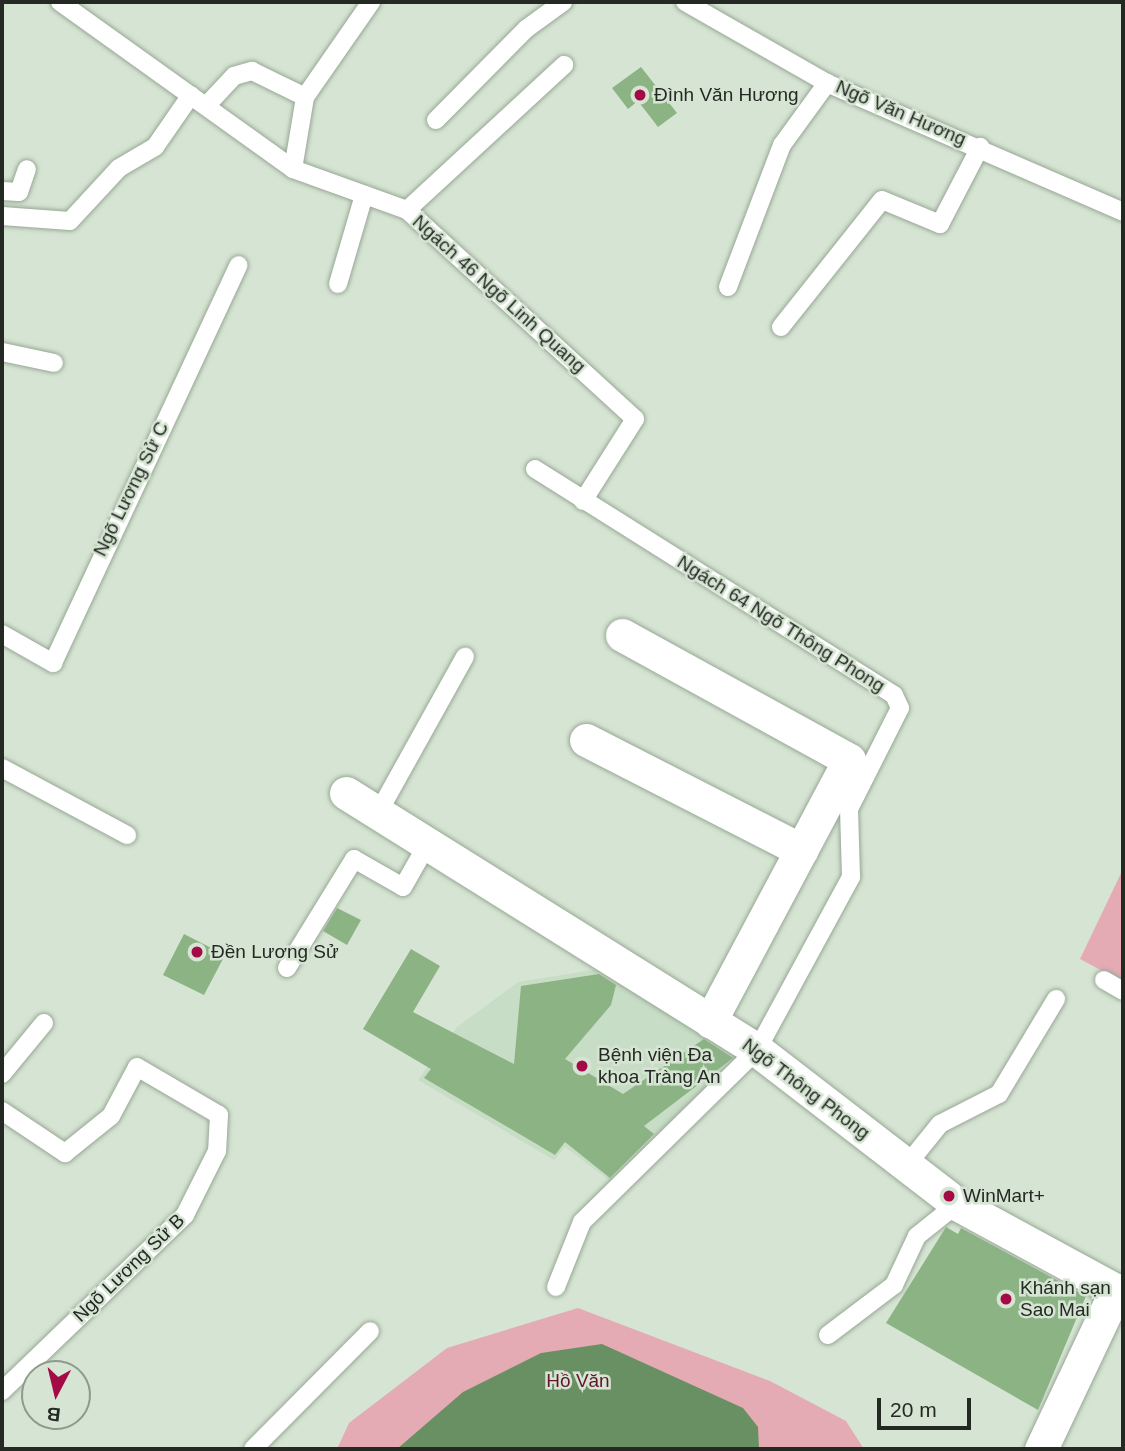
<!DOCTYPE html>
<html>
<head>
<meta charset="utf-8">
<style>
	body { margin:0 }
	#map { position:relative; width:1125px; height:1451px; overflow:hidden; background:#d6e5d3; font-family:Helvetica,sans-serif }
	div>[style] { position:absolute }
	.built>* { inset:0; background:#c8ddc5 }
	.green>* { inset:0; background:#e5abb5 }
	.water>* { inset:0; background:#689062 }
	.building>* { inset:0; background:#8bb384 }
	.roads { filter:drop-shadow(0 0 2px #98a796) drop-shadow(0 0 2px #98a796) }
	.lane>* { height:18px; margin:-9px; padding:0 9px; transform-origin:9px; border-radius:9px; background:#fff }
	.street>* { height:33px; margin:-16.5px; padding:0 16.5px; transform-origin:16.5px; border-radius:16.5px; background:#fff }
	.dots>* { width:19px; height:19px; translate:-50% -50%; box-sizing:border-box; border:4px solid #d6e5d3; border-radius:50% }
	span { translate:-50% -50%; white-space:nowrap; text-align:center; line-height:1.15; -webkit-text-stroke:5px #d6e5d3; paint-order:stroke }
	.poi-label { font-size:19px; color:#242a23 }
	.left { translate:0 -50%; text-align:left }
	.street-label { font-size:19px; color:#242a23 }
	.park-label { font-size:19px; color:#63162d }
	.frame { position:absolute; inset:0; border:4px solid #242a23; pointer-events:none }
	.north { position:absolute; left:21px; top:1360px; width:70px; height:70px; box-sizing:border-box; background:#d6e5d3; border:2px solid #8f9a8d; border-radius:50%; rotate:187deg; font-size:19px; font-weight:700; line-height:28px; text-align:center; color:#242a23 }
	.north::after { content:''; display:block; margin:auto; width:24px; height:32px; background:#a30a46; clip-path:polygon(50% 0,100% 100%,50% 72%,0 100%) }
	.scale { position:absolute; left:877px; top:1398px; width:94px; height:32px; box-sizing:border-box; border:4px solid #242a23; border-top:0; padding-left:9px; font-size:21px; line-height:24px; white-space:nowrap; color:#242a23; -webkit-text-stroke:5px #d6e5d3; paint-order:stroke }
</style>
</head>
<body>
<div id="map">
	<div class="built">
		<i style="clip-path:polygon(618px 966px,749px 1053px,613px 1183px,565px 1147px,554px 1160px,418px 1080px,457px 1027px,518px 982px)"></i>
	</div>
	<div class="green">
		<i style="clip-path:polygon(1123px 869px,1123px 982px,1080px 959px)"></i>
		<i style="clip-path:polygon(578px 1308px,770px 1381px,846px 1421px,864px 1449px,337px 1449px,349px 1423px,447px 1348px)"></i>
	</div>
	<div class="water">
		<i style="clip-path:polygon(602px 1344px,743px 1408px,758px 1427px,759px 1449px,397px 1449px,463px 1392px,541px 1353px)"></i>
	</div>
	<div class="building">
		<i style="clip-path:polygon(641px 67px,677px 113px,658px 127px,638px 101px,628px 109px,612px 88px)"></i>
		<i style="clip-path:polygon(337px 908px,361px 920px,347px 945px,323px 931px)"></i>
		<i style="clip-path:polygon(184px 934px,225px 955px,204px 995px,163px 975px)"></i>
		<i style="clip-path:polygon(411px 949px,440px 966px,413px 1012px,514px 1064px,521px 986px,599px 974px,616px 985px,611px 1005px,565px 1059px,623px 1094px,704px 1039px,733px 1058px,644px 1126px,654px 1134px,610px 1178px,565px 1142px,555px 1155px,424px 1078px,431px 1069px,363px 1029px)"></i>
		<i style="clip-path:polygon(946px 1227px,958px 1234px,961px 1228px,1086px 1296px,1038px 1410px,886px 1323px)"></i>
	</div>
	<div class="roads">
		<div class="lane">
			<i style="left:60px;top:2px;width:287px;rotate:35.6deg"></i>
			<i style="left:293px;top:169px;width:121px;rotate:19.8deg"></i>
			<i style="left:407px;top:210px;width:309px;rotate:42.5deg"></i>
			<i style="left:635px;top:419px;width:97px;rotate:122.4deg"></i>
			<i style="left:685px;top:2px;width:163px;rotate:29.7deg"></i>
			<i style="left:827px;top:83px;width:323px;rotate:23.5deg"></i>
			<i style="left:206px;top:106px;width:41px;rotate:-47deg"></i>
			<i style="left:234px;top:76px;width:19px;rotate:-16deg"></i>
			<i style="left:252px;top:71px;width:59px;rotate:26.1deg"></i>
			<i style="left:436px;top:120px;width:128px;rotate:-45.3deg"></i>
			<i style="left:526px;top:29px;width:46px;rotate:-36.1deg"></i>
			<i style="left:293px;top:169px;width:73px;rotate:-80.5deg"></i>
			<i style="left:305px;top:97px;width:116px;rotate:-55.2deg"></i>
			<i style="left:2px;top:191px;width:17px;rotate:3deg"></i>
			<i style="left:19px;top:192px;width:24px;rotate:-71deg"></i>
			<i style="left:407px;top:210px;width:214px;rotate:-42.7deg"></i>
			<i style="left:2px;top:216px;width:68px;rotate:4.2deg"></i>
			<i style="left:70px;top:221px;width:72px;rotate:-47.2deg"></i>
			<i style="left:119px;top:168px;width:42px;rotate:-30.3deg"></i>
			<i style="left:155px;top:147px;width:63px;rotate:-55.3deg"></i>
			<i style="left:338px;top:284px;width:93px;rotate:-73.7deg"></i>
			<i style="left:728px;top:287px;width:152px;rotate:-69.2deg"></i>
			<i style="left:782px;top:145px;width:77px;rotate:-54deg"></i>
			<i style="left:781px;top:327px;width:162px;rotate:-51.5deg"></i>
			<i style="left:882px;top:200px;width:63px;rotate:22.5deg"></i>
			<i style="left:940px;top:224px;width:87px;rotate:-62.5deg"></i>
			<i style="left:2px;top:352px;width:53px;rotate:11.9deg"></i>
			<i style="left:535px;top:469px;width:424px;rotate:32.2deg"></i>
			<i style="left:894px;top:695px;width:14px;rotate:65deg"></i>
			<i style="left:900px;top:708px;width:113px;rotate:116.8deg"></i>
			<i style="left:849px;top:809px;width:68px;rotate:88.3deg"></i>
			<i style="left:851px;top:877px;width:197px;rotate:118.5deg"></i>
			<i style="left:757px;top:1050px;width:245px;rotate:135.5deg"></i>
			<i style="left:582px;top:1222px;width:70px;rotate:111.8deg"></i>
			<i style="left:2px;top:634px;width:59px;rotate:29.6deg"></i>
			<i style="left:53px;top:663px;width:439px;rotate:-65deg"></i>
			<i style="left:2px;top:768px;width:142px;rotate:28.2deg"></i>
			<i style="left:378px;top:813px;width:179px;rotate:-60.9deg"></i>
			<i style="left:287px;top:968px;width:128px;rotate:-58.4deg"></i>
			<i style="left:354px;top:859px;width:56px;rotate:29.7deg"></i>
			<i style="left:403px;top:887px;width:51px;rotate:-60.4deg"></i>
			<i style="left:1104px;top:980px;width:22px;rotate:30deg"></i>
			<i style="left:2px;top:1074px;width:66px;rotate:-50.5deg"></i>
			<i style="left:2px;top:1111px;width:76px;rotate:33.7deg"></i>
			<i style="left:65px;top:1153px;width:59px;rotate:-38.8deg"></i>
			<i style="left:111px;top:1116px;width:55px;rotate:-62deg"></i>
			<i style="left:137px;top:1067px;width:95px;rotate:30.3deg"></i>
			<i style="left:219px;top:1115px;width:36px;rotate:93deg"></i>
			<i style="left:217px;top:1151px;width:72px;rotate:116.6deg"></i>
			<i style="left:185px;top:1215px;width:254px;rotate:136.1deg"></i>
			<i style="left:906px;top:1166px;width:54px;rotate:-51deg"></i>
			<i style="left:940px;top:1124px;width:66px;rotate:-27deg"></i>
			<i style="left:999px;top:1094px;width:111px;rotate:-59deg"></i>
			<i style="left:828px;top:1335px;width:83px;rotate:-37.1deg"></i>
			<i style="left:894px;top:1285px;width:54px;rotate:-64.9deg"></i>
			<i style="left:917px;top:1236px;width:51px;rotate:-38.7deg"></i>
			<i style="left:253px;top:1449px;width:166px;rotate:-45.2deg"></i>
		</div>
		<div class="street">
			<i style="left:622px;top:635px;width:259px;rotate:28.8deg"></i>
			<i style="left:849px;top:760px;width:296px;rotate:118deg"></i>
			<i style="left:586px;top:740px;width:242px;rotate:27.1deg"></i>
			<i style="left:346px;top:793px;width:485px;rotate:32deg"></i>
			<i style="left:757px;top:1050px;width:252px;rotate:37.6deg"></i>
			<i style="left:957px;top:1204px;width:189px;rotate:28.5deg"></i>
			<i style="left:1041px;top:1449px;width:176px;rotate:-64.7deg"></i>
		</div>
	</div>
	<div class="dots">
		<i style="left:640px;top:95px;background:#a30a46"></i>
		<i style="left:197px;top:952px;background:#a30a46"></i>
		<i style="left:582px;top:1066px;background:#a30a46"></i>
		<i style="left:949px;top:1196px;background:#a30a46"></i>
		<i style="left:1006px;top:1299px;background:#a30a46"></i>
	</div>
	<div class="poi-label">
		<span class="left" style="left:654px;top:95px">Đình Văn Hương</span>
		<span class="left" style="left:211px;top:952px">Đền Lương Sử</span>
		<span class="left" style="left:598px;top:1066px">Bệnh viện Đa<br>khoa Tràng An</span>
		<span class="left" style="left:963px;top:1196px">WinMart+</span>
		<span class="left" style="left:1020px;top:1299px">Khánh sạn<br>Sao Mai</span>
	</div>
	<div class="street-label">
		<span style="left:901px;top:113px;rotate:23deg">Ngõ Văn Hương</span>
		<span style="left:499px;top:294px;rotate:42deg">Ngách 46 Ngõ Linh Quang</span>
		<span style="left:131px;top:489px;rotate:-64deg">Ngõ Lương Sử C</span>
		<span style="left:781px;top:624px;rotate:32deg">Ngách 64 Ngõ Thông Phong</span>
		<span style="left:806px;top:1089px;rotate:37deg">Ngõ Thông Phong</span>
		<span style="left:129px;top:1268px;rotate:-44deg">Ngõ Lương Sử B</span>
	</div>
	<div class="park-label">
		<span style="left:578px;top:1381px">Hồ Văn</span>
	</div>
	<div class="frame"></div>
	<div class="north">B</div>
	<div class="scale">20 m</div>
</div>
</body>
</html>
